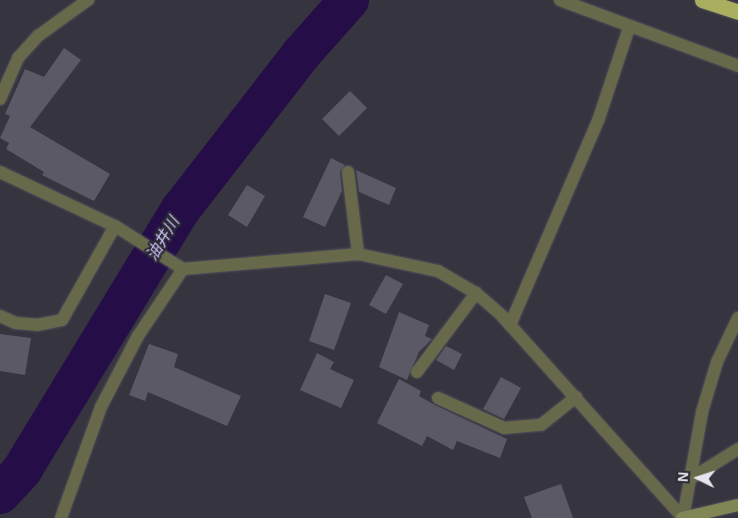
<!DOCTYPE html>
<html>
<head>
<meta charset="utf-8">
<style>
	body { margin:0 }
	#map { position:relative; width:738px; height:518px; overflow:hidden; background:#36343f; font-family:Helvetica,"Noto Sans JP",sans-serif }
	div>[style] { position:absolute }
	.river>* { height:40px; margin:-20px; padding:0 20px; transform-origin:20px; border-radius:20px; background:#250d48 }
	.building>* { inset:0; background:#5c5966 }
	.roads { filter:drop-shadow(0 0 1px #52505b) drop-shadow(0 0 1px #52505b) }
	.lane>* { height:12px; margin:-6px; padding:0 6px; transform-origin:6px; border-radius:6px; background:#67694a }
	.street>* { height:12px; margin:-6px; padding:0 6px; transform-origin:6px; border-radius:6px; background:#67694a }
	.secondary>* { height:12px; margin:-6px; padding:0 6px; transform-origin:6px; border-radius:6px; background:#828654 }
	.highway>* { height:15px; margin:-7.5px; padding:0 7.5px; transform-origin:7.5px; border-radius:7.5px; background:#aaaf60 }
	span { translate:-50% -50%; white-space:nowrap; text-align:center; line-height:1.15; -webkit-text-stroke:4px #2c2a35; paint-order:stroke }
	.water-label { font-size:16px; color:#d1c3fc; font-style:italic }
	.north { position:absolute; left:673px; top:453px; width:50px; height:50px; -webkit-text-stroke:4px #2c2a35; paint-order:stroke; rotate:274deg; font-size:14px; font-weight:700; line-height:20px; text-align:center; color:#e7e5ed }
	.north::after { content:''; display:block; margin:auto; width:18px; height:22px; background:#e7e5ed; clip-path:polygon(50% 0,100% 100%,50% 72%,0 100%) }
</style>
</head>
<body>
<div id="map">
	<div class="river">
		<i style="left:0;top:494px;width:33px;rotate:-47deg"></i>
		<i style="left:22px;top:470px;width:306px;rotate:-58.7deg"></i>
		<i style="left:181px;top:209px;width:197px;rotate:-52.2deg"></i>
		<i style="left:302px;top:53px;width:71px;rotate:-48.4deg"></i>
	</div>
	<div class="building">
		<i style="clip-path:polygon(64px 48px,81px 60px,30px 127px,110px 174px,94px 201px,42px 175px,44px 172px,6px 149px,9px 143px,0 138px,10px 116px,5px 114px,25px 69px,44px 77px)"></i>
		<i style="clip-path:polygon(350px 91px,367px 108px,339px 136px,322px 119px)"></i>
		<i style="clip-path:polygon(331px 158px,345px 165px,340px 172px,342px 191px,325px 227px,303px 217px)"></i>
		<i style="clip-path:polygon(356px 170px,396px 188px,389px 205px,359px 192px)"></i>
		<i style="clip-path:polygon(247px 185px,265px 196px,247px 227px,228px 215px)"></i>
		<i style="clip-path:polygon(386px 275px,403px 284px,386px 314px,369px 305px)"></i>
		<i style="clip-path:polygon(325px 294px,351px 303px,334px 350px,309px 341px)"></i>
		<i style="clip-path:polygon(399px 312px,429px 325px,425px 336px,432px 339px,419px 352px,407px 380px,379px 367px)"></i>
		<i style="clip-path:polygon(0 334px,31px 338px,25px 375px,0 371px)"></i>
		<i style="clip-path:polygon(149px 344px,178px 354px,174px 367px,241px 396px,227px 426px,148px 392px,145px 401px,129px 395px)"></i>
		<i style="clip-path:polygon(446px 346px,462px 354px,454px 370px,436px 360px)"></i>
		<i style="clip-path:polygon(317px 353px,334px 362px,330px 369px,354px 380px,341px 408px,300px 390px)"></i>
		<i style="clip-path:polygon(501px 377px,521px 388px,504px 419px,483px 409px)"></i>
		<i style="clip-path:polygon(399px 379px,421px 391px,419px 396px,435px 405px,507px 439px,500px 458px,457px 441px,453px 450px,427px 436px,422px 446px,377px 423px)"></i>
		<i style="clip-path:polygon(561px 484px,573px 518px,532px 518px,524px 497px)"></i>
	</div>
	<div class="roads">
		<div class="lane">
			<i style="left:0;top:99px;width:45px;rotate:-66.3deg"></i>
			<i style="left:18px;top:58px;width:30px;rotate:-48deg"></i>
			<i style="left:38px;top:36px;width:62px;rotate:-35.8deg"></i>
			<i style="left:0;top:316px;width:17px;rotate:24deg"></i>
			<i style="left:16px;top:323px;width:21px;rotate:5deg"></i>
			<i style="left:37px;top:325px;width:25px;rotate:-11deg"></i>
			<i style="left:62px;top:320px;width:108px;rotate:-60.6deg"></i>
			<i style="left:417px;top:372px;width:99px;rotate:-53.2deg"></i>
			<i style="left:438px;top:398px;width:72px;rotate:24.4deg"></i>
			<i style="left:504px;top:428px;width:37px;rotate:-5deg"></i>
			<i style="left:541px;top:425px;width:45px;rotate:-38.7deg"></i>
			<i style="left:61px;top:518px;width:118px;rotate:-70.2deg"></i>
			<i style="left:101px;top:407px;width:80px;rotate:-62.5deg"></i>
			<i style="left:138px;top:336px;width:81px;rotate:-56.1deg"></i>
		</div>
		<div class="street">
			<i style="left:560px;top:0;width:190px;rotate:20.3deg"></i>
			<i style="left:0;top:172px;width:127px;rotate:25.2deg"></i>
			<i style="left:115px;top:226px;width:80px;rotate:32.3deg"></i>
			<i style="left:183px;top:269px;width:176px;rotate:-4.9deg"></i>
			<i style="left:358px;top:254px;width:82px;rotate:12deg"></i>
			<i style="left:438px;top:271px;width:44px;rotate:30.1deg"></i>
			<i style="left:476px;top:293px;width:35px;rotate:41deg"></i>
			<i style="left:502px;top:316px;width:271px;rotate:48.1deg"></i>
			<i style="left:348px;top:172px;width:83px;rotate:83deg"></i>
			<i style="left:510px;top:325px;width:225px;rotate:-66.7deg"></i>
			<i style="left:599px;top:118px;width:95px;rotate:-71.6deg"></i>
			<i style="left:690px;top:479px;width:57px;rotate:-32deg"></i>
			<i style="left:683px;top:518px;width:108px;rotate:-79.8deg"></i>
			<i style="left:702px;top:412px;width:52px;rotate:-73.3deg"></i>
			<i style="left:717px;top:362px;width:49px;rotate:-64.5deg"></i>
		</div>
		<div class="secondary">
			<i style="left:682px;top:518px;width:57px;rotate:-13.1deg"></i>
		</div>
		<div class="highway">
			<i style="left:702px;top:0;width:38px;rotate:18deg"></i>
		</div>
	</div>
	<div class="water-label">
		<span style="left:163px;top:239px;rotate:-59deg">油井川</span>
	</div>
	<div class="north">N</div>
</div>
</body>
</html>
